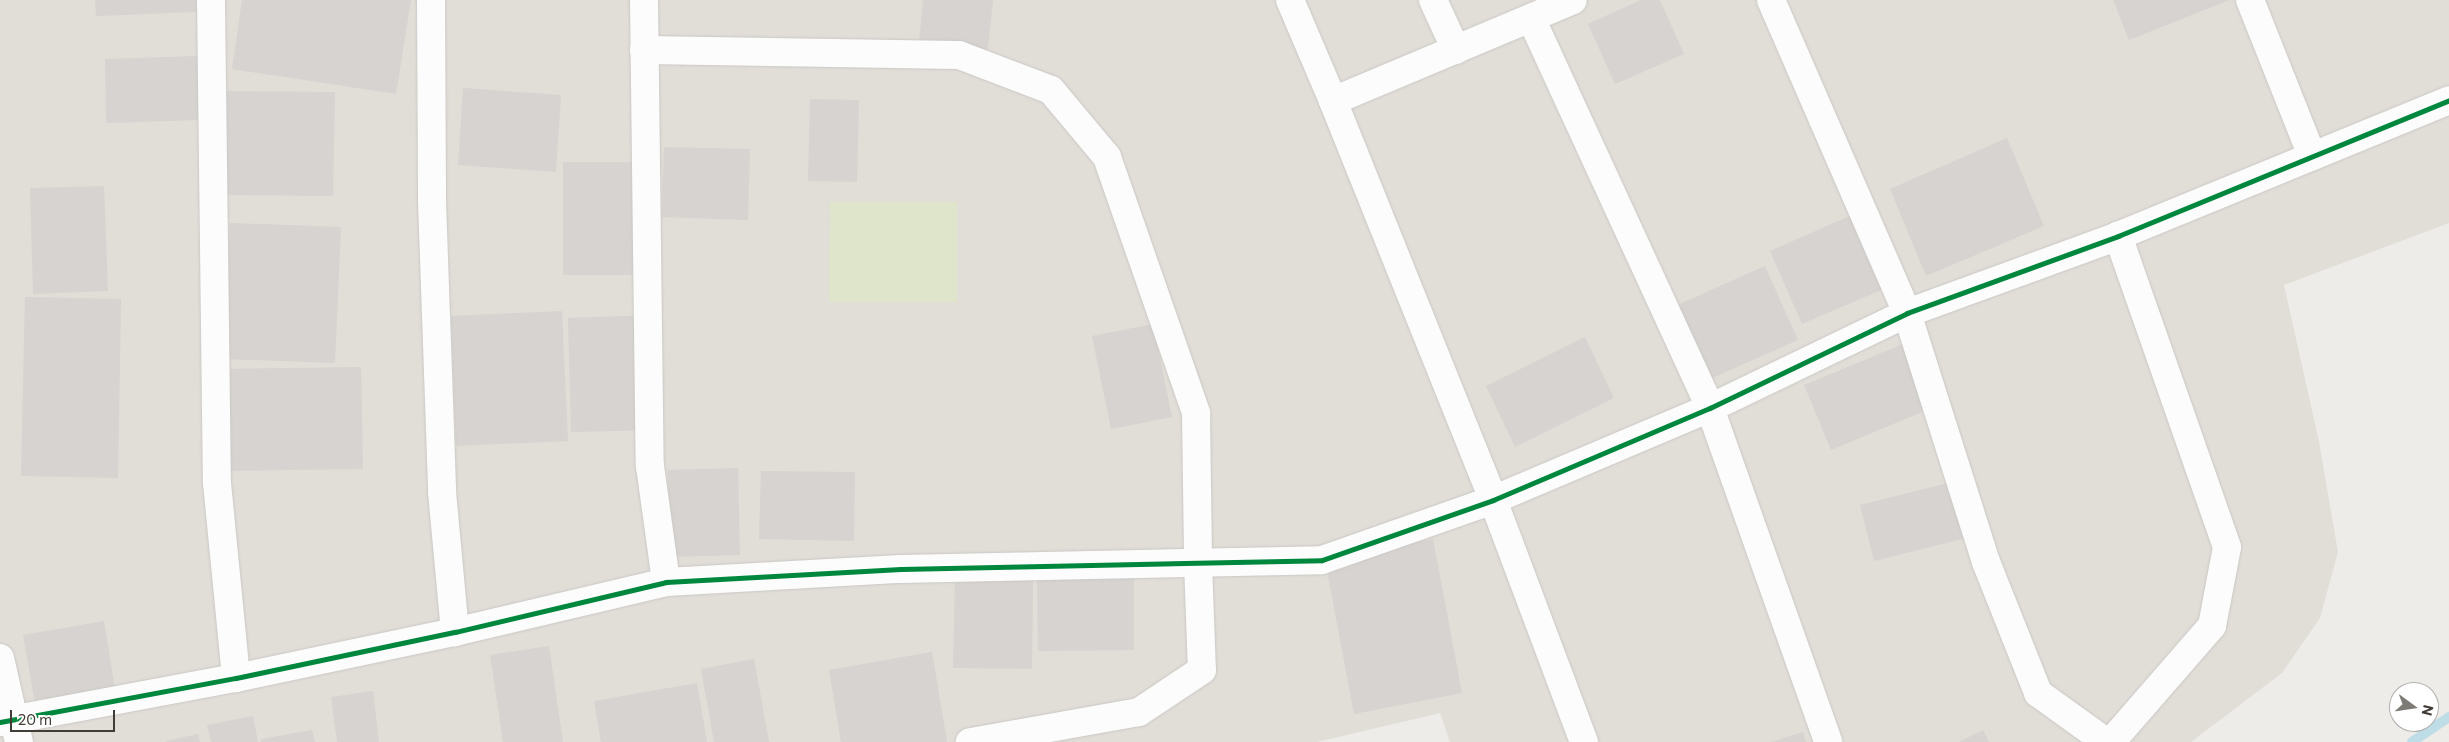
<!DOCTYPE html>
<html>
<head>
<meta charset="utf-8">
<style>
	body { margin:0 }
	#map { position:relative; width:2449px; height:742px; overflow:hidden; background:#eeece9; font-family:Commissioner,sans-serif }
	div>[style] { position:absolute }
	.residential>* { inset:0; background:#e1ddd7 }
	.green>* { inset:0; background:#dfe5cb }
	.stream>* { height:10px; margin:-5px; padding:0 5px; transform-origin:5px; border-radius:5px; background:#bedde7 }
	.building>* { inset:0; background:#d6d3d0 }
	.roads { filter:drop-shadow(0 0 1px #cac8c5) drop-shadow(0 0 1px #cac8c5) }
	.minor>* { height:28px; margin:-14px; padding:0 14px; transform-origin:14px; border-radius:14px; background:#fcfcfc }
	.cycleway>* { height:5px; margin:-2.5px; padding:0 2.5px; transform-origin:2.5px; border-radius:2.5px; background:#00873e }
	span { translate:-50% -50%; white-space:nowrap; text-align:center; line-height:1.15; -webkit-text-stroke:5px #fff; paint-order:stroke }
	.north { position:absolute; left:2389px; top:682px; width:50px; height:50px; box-sizing:border-box; background:#fff; border:1px solid #b3b1af; border-radius:50%; rotate:104deg; font-size:14px; font-weight:700; line-height:20px; text-align:center; color:#423c36 }
	.north::after { content:''; display:block; margin:auto; width:18px; height:22px; background:#7e7a75; clip-path:polygon(50% 0,100% 100%,50% 72%,0 100%) }
	.scale { position:absolute; left:10px; top:710px; width:105px; height:22px; box-sizing:border-box; border:2px solid #423c36; border-top:0; padding-left:6px; font-size:15px; line-height:18px; white-space:nowrap; color:#423c36; -webkit-text-stroke:4px #fff; paint-order:stroke }
</style>
</head>
<body>
<div id="map">
	<div class="residential">
		<i style="clip-path:polygon(0 0,2449px 0,2449px 223px,2284px 285px,2319px 442px,2338px 552px,2320px 618px,2282px 673px,2191px 742px,1450px 742px,1440px 713px,1317px 742px,0 742px)"></i>
	</div>
	<div class="green">
		<i style="clip-path:polygon(830px 202px,957px 202px,957px 302px,829px 302px)"></i>
	</div>
	<div class="stream">
		<i style="left:2412px;top:742px;width:45px;rotate:-34deg"></i>
	</div>
	<div class="building">
		<i style="clip-path:polygon(95px 0,196px 0,197px 12px,96px 16px)"></i>
		<i style="clip-path:polygon(242px 0,411px 0,396px 94px,232px 69px)"></i>
		<i style="clip-path:polygon(923px 0,993px 0,988px 49px,919px 43px)"></i>
		<i style="clip-path:polygon(1641px 0,1660px 0,1684px 54px,1615px 84px,1588px 24px)"></i>
		<i style="clip-path:polygon(2113px 0,2229px 0,2129px 40px)"></i>
		<i style="clip-path:polygon(198px 56px,199px 120px,106px 123px,105px 59px)"></i>
		<i style="clip-path:polygon(463px 88px,561px 95px,556px 172px,458px 165px)"></i>
		<i style="clip-path:polygon(226px 91px,335px 92px,333px 196px,225px 195px)"></i>
		<i style="clip-path:polygon(810px 99px,859px 100px,857px 182px,808px 181px)"></i>
		<i style="clip-path:polygon(2007px 138px,2044px 226px,1926px 276px,1890px 189px)"></i>
		<i style="clip-path:polygon(664px 147px,750px 149px,748px 220px,662px 217px)"></i>
		<i style="clip-path:polygon(563px 162px,649px 162px,649px 275px,563px 275px)"></i>
		<i style="clip-path:polygon(104px 186px,108px 291px,33px 294px,30px 188px)"></i>
		<i style="clip-path:polygon(1861px 211px,1893px 285px,1802px 324px,1770px 251px)"></i>
		<i style="clip-path:polygon(230px 223px,341px 227px,335px 363px,224px 359px)"></i>
		<i style="clip-path:polygon(1765px 266px,1798px 340px,1705px 381px,1673px 307px)"></i>
		<i style="clip-path:polygon(25px 297px,121px 299px,118px 478px,21px 476px)"></i>
		<i style="clip-path:polygon(562px 311px,568px 441px,456px 446px,451px 316px)"></i>
		<i style="clip-path:polygon(653px 315px,656px 430px,571px 432px,568px 318px)"></i>
		<i style="clip-path:polygon(1153px 324px,1172px 417px,1111px 429px,1092px 336px)"></i>
		<i style="clip-path:polygon(1585px 337px,1614px 398px,1515px 447px,1486px 386px)"></i>
		<i style="clip-path:polygon(1903px 344px,1929px 409px,1831px 450px,1804px 385px)"></i>
		<i style="clip-path:polygon(361px 367px,363px 469px,226px 471px,224px 369px)"></i>
		<i style="clip-path:polygon(738px 468px,740px 555px,670px 557px,668px 470px)"></i>
		<i style="clip-path:polygon(761px 471px,855px 472px,854px 541px,759px 539px)"></i>
		<i style="clip-path:polygon(1952px 482px,1966px 538px,1874px 561px,1860px 505px)"></i>
		<i style="clip-path:polygon(1433px 539px,1462px 693px,1354px 714px,1325px 560px)"></i>
		<i style="clip-path:polygon(1134px 574px,1134px 650px,1038px 651px,1037px 575px)"></i>
		<i style="clip-path:polygon(955px 578px,1033px 578px,1032px 669px,953px 668px)"></i>
		<i style="clip-path:polygon(104px 621px,115px 689px,35px 703px,23px 635px)"></i>
		<i style="clip-path:polygon(549px 646px,563px 742px,503px 742px,490px 655px)"></i>
		<i style="clip-path:polygon(932px 652px,947px 742px,841px 742px,829px 670px)"></i>
		<i style="clip-path:polygon(754px 659px,769px 742px,714px 742px,701px 669px)"></i>
		<i style="clip-path:polygon(697px 683px,707px 742px,601px 742px,594px 701px)"></i>
		<i style="clip-path:polygon(373px 691px,379px 742px,337px 742px,331px 697px)"></i>
		<i style="clip-path:polygon(253px 716px,258px 742px,211px 742px,207px 725px)"></i>
		<i style="clip-path:polygon(312px 730px,315px 742px,261px 742px,261px 739px)"></i>
		<i style="clip-path:polygon(1983px 730px,1989px 742px,1959px 742px)"></i>
		<i style="clip-path:polygon(1803px 732px,1806px 742px,1771px 742px)"></i>
		<i style="clip-path:polygon(198px 734px,200px 742px,166px 742px,166px 741px)"></i>
	</div>
	<div class="roads">
		<div class="minor">
			<i style="left:211px;top:0;width:483px;rotate:89.3deg"></i>
			<i style="left:217px;top:483px;width:196px;rotate:84.4deg"></i>
			<i style="left:431px;top:0;width:201px;rotate:89.7deg"></i>
			<i style="left:432px;top:201px;width:291px;rotate:88deg"></i>
			<i style="left:442px;top:492px;width:141px;rotate:84.7deg"></i>
			<i style="left:644px;top:0;width:466px;rotate:89.3deg"></i>
			<i style="left:650px;top:466px;width:117px;rotate:82.1deg"></i>
			<i style="left:1290px;top:0;width:110px;rotate:66.9deg"></i>
			<i style="left:1333px;top:101px;width:430px;rotate:68.1deg"></i>
			<i style="left:1493px;top:500px;width:259px;rotate:69.4deg"></i>
			<i style="left:1433px;top:0;width:55px;rotate:65.3deg"></i>
			<i style="left:1771px;top:0;width:341px;rotate:66.5deg"></i>
			<i style="left:1907px;top:313px;width:261px;rotate:72.4deg"></i>
			<i style="left:1986px;top:562px;width:141px;rotate:68.3deg"></i>
			<i style="left:2038px;top:693px;width:84px;rotate:35.8deg"></i>
			<i style="left:2250px;top:0;width:168px;rotate:68.3deg"></i>
			<i style="left:1531px;top:18px;width:429px;rotate:65.3deg"></i>
			<i style="left:1710px;top:408px;width:354px;rotate:70.5deg"></i>
			<i style="left:644px;top:50px;width:315px;rotate:0.9deg"></i>
			<i style="left:959px;top:55px;width:98px;rotate:20.8deg"></i>
			<i style="left:1051px;top:90px;width:87px;rotate:50.1deg"></i>
			<i style="left:1107px;top:157px;width:271px;rotate:70.8deg"></i>
			<i style="left:1196px;top:413px;width:150px;rotate:89.2deg"></i>
			<i style="left:1198px;top:563px;width:107px;rotate:87.9deg"></i>
			<i style="left:1202px;top:670px;width:76px;rotate:146.3deg"></i>
			<i style="left:1139px;top:712px;width:172px;rotate:169.9deg"></i>
			<i style="left:1333px;top:101px;width:260px;rotate:-22.8deg"></i>
			<i style="left:0;top:658px;width:86px;rotate:77.3deg"></i>
			<i style="left:0;top:722px;width:240px;rotate:-10.6deg"></i>
			<i style="left:236px;top:678px;width:224px;rotate:-11.9deg"></i>
			<i style="left:455px;top:632px;width:217px;rotate:-13.3deg"></i>
			<i style="left:666px;top:582px;width:235px;rotate:-3.2deg"></i>
			<i style="left:901px;top:569px;width:421px;rotate:-1.2deg"></i>
			<i style="left:1322px;top:560px;width:181px;rotate:-19.3deg"></i>
			<i style="left:1493px;top:500px;width:236px;rotate:-23deg"></i>
			<i style="left:1710px;top:408px;width:219px;rotate:-25.7deg"></i>
			<i style="left:1907px;top:313px;width:225px;rotate:-20deg"></i>
			<i style="left:2118px;top:236px;width:358px;rotate:-22.3deg"></i>
			<i style="left:2111px;top:742px;width:154px;rotate:-49deg"></i>
			<i style="left:2212px;top:626px;width:80px;rotate:-79.2deg"></i>
			<i style="left:2227px;top:547px;width:330px;rotate:-109.3deg"></i>
		</div>
	</div>
	<div class="cycleway">
		<i style="left:0;top:722px;width:240px;rotate:-10.6deg"></i>
		<i style="left:236px;top:678px;width:224px;rotate:-11.9deg"></i>
		<i style="left:455px;top:632px;width:217px;rotate:-13.3deg"></i>
		<i style="left:666px;top:582px;width:235px;rotate:-3.2deg"></i>
		<i style="left:901px;top:569px;width:421px;rotate:-1.2deg"></i>
		<i style="left:1322px;top:560px;width:181px;rotate:-19.3deg"></i>
		<i style="left:1493px;top:500px;width:236px;rotate:-23deg"></i>
		<i style="left:1710px;top:408px;width:219px;rotate:-25.7deg"></i>
		<i style="left:1907px;top:313px;width:225px;rotate:-20deg"></i>
		<i style="left:2118px;top:236px;width:358px;rotate:-22.3deg"></i>
	</div>
	<div class="north">N</div>
	<div class="scale">20 m</div>
</div>
</body>
</html>
